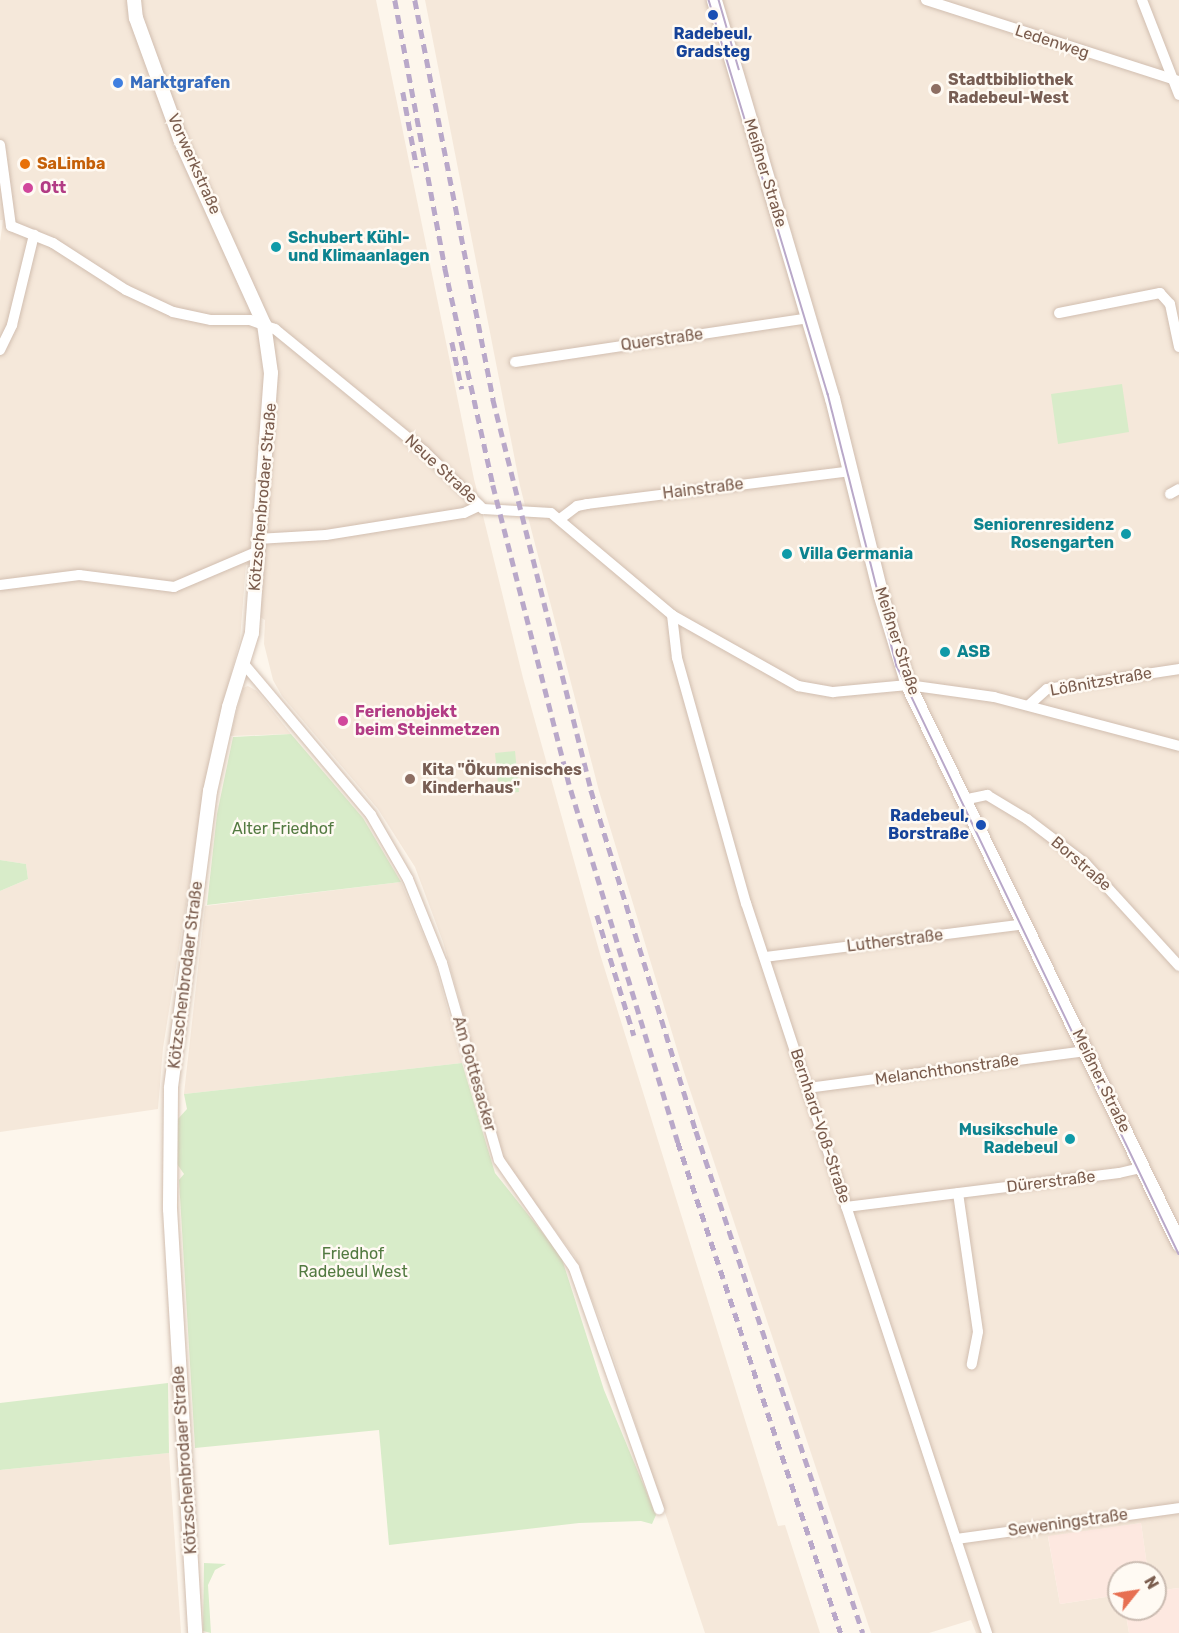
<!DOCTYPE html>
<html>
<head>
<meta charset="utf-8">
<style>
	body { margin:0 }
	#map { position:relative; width:1179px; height:1633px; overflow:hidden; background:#fdf6ec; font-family:Rubik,sans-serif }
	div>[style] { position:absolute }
	.residential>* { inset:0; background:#f5e8da }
	.commercial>* { inset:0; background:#fde8e0 }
	.green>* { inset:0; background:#d8ecc9 }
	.roads { filter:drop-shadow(0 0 2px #d1beb0) drop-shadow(0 0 2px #d1beb0) }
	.minor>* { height:10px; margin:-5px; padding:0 5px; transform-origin:5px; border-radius:5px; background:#fff }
	.tertiary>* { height:14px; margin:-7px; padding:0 7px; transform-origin:7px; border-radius:7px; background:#fff }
	.secondary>* { height:15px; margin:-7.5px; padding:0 7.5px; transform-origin:7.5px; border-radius:7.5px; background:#fff }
	.tram>* { height:1.5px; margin:-0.75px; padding:0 0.75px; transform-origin:0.75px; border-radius:0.75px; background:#b9a8c9 }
	.rail>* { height:4.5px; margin-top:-2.25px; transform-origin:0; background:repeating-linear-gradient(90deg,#b9a8c9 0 9px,transparent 0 15px) }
	.dots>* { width:16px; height:16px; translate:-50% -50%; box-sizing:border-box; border:3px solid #fffaf3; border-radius:50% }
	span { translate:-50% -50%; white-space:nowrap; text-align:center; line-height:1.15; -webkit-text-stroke:5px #fffaf3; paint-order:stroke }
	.transit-label { font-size:16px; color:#164399; font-weight:700 }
	.right { translate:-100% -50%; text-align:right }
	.street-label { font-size:16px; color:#7a5c4d }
	.education-label { font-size:16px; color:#785e54; font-weight:700 }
	.left { translate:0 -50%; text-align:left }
	.shop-label { font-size:16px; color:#366cbe; font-weight:700 }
	.food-label { font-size:16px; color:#c56008; font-weight:700 }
	.hotel-label { font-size:16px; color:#b23c85; font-weight:700 }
	.culture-label { font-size:16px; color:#0d838f; font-weight:700 }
	.park-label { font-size:16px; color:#537a41 }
	.north { position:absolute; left:1107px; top:1561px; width:60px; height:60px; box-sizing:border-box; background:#fffaf3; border:2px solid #cabbb1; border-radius:50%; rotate:60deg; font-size:16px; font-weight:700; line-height:24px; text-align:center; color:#7a5c4d }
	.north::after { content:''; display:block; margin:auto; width:21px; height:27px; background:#e76f51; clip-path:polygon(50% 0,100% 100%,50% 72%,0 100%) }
</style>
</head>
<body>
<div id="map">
	<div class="residential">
		<i style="clip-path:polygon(0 0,376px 0,474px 479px,523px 678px,600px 954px,778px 1526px,785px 1525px,820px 1633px,705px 1633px,607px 1338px,575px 1257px,505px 1163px,443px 942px,415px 867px,378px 809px,282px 696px,273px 680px,264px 644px,265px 620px,260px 617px,262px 565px,246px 565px,240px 639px,210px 756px,163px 1048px,158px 1109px,0 1132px,0 891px,28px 879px,26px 864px,0 860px,0 242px,3px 220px,0 220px)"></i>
		<i style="clip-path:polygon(425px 0,1179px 0,1179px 1588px,1155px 1591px,1155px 1573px,1148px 1573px,1141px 1523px,1048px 1537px,1060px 1604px,1119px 1595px,1119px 1609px,1125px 1609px,1129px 1633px,976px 1633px,971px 1620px,929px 1633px,871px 1633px,683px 1069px,599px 791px,520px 486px)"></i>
		<i style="clip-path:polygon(248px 686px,257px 691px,291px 734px,230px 736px,243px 688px)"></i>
		<i style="clip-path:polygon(401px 882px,435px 963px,462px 1063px,184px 1094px,205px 906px)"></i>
		<i style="clip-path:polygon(169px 1453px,181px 1633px,0 1633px,0 1470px)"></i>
	</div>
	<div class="commercial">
		<i style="clip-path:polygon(1141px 1523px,1148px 1573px,1119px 1573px,1119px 1595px,1060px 1604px,1048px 1536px)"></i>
		<i style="clip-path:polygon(1179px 1588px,1179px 1633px,1129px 1633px,1125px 1609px,1155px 1609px,1155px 1591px)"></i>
	</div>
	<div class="green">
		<i style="clip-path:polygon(1122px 384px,1129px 432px,1058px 444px,1051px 394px)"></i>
		<i style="clip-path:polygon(291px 734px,363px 818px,401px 882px,207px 905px,217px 814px,233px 737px)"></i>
		<i style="clip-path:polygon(515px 751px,519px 792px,499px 794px,495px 753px)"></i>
		<i style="clip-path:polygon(0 860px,26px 864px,28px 879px,0 891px)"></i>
		<i style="clip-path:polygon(462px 1063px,495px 1173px,561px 1256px,604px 1390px,656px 1515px,652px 1524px,641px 1521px,579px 1523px,389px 1545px,379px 1430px,195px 1448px,179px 1180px,184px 1174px,177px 1164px,177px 1120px,187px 1109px,184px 1094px)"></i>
		<i style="clip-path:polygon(168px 1383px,169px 1453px,0 1470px,0 1403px)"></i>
		<i style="clip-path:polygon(204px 1563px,226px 1564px,215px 1570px,208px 1585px,211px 1633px,203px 1631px)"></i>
	</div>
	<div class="roads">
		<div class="minor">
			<i style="left:926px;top:0;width:266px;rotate:17.8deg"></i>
			<i style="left:1142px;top:0;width:102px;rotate:68.7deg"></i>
			<i style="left:0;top:145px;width:82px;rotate:82.3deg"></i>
			<i style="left:11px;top:226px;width:45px;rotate:22deg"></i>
			<i style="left:53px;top:243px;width:87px;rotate:32.8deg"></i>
			<i style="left:126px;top:290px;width:52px;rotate:25.1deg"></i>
			<i style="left:173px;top:312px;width:39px;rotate:12deg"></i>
			<i style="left:211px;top:320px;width:39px"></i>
			<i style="left:250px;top:320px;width:27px;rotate:20deg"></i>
			<i style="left:275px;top:329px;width:193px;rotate:39.3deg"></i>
			<i style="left:424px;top:451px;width:83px;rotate:44.5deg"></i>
			<i style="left:483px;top:509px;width:68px;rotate:3.4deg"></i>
			<i style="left:551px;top:513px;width:158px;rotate:40.1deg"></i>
			<i style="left:672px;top:615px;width:145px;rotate:29.4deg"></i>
			<i style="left:798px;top:686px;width:36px;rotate:10deg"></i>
			<i style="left:833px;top:692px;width:75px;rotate:-5.3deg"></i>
			<i style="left:908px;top:685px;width:87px;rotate:7.9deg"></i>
			<i style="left:994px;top:697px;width:191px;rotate:14.8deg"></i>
			<i style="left:1059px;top:313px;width:103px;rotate:-11.2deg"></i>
			<i style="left:1160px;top:293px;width:15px;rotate:48deg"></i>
			<i style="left:1170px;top:304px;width:44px;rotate:78.2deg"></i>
			<i style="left:0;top:350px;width:28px;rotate:-64deg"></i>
			<i style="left:12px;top:325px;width:93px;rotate:-76.3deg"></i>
			<i style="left:515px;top:362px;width:297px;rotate:-8.5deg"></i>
			<i style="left:1170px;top:494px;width:10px;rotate:-29deg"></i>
			<i style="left:560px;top:519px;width:21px;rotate:-37deg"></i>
			<i style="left:577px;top:506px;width:10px;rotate:-11deg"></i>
			<i style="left:587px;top:504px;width:267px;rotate:-7.1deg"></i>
			<i style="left:257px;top:539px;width:69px;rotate:-3.3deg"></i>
			<i style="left:326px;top:535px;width:140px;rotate:-9.1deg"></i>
			<i style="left:464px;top:513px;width:17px;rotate:-25deg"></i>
			<i style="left:0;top:585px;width:80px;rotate:-7.2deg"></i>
			<i style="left:79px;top:575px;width:96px;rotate:7.2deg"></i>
			<i style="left:174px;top:587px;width:89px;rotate:-23.1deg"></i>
			<i style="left:672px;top:615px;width:43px;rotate:83.4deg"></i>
			<i style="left:677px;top:658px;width:255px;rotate:74.3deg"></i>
			<i style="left:746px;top:903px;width:769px;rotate:71.73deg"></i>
			<i style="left:244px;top:664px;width:197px;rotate:49.9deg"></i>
			<i style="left:371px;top:815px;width:74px;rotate:60deg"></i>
			<i style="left:408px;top:879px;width:91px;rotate:68deg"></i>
			<i style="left:442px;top:963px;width:205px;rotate:73.9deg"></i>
			<i style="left:499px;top:1160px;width:131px;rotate:55.2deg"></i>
			<i style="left:574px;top:1268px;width:256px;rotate:70.6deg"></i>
			<i style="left:1029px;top:705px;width:24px;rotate:-42deg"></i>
			<i style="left:1047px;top:689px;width:134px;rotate:-8.6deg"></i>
			<i style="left:963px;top:800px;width:25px;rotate:-12deg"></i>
			<i style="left:987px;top:795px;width:47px;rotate:31deg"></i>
			<i style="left:1027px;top:819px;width:74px;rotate:37.3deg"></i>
			<i style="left:1086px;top:864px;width:138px;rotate:47.6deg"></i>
			<i style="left:765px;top:957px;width:262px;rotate:-7.2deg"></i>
			<i style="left:808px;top:1088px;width:281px;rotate:-7.6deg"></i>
			<i style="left:958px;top:1193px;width:140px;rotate:81.8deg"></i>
			<i style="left:978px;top:1332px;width:33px;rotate:101deg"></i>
			<i style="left:846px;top:1207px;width:275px;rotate:-7.1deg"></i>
			<i style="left:1119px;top:1173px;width:26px;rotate:-13deg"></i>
			<i style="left:956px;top:1539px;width:225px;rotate:-7.9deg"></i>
		</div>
		<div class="tertiary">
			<i style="left:134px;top:0;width:18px;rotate:84deg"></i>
			<i style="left:136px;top:18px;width:129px;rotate:70deg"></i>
			<i style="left:180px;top:139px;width:203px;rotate:65.6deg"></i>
			<i style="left:264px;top:324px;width:49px;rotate:81.9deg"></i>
			<i style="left:271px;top:373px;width:261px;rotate:94.2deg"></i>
			<i style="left:252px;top:633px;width:77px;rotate:107.3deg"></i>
			<i style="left:229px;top:707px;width:86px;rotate:102.7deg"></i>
			<i style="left:210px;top:791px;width:300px;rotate:97.5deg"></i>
			<i style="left:171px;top:1088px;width:121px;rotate:90.5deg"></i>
			<i style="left:170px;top:1209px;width:425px;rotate:86.6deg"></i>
		</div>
		<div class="secondary">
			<i style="left:714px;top:0;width:415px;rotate:73.5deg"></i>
			<i style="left:832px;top:398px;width:204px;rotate:76.1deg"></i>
			<i style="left:881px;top:596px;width:93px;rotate:73.1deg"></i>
			<i style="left:908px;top:685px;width:621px;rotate:64.14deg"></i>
		</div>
	</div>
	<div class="tram">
		<i style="left:709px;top:0;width:412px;rotate:73.2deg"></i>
		<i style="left:828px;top:394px;width:281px;rotate:75.8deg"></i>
		<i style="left:897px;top:666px;width:652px;rotate:64.38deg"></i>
		<i style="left:719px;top:0;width:72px;rotate:73.8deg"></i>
	</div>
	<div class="rail">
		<i style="left:395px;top:0;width:273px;rotate:79.4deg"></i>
		<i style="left:445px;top:268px;width:222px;rotate:77.5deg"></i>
		<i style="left:493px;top:485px;width:315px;rotate:75.7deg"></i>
		<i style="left:571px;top:790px;width:368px;rotate:73.1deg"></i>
		<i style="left:678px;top:1142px;width:517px;rotate:71.64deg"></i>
		<i style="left:415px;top:0;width:407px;rotate:78.9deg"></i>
		<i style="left:493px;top:399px;width:403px;rotate:75.9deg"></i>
		<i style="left:591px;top:790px;width:357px;rotate:72.9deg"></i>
		<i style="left:696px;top:1131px;width:529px;rotate:71.6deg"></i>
		<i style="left:403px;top:92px;width:77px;rotate:79.6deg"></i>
		<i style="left:452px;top:342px;width:48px;rotate:78deg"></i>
		<i style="left:597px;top:915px;width:126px;rotate:72.9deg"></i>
	</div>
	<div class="dots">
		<i style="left:713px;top:15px;background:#1a4fb4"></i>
		<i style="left:118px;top:83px;background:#3f7fe0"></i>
		<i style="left:936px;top:89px;background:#8d6e63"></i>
		<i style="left:25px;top:164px;background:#e8710a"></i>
		<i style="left:28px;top:188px;background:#d1479c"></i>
		<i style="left:276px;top:247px;background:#0f9aa8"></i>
		<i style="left:1126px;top:534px;background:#0f9aa8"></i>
		<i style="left:787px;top:554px;background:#0f9aa8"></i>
		<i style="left:945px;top:652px;background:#0f9aa8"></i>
		<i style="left:343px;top:721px;background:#d1479c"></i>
		<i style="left:410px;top:779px;background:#8d6e63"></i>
		<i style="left:981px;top:825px;background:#1a4fb4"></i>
		<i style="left:1070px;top:1139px;background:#0f9aa8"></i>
	</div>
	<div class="transit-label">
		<span style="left:713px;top:43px">Radebeul,<br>Gradsteg</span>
		<span class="right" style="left:969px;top:825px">Radebeul,<br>Borstraße</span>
	</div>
	<div class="street-label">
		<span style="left:1052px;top:42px;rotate:18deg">Ledenweg</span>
		<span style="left:194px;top:164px;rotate:66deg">Vorwerkstraße</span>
		<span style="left:765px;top:173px;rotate:73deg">Meißner Straße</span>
		<span style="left:662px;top:340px;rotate:-8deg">Querstraße</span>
		<span style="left:441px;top:469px;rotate:43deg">Neue Straße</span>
		<span style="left:703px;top:489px;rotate:-7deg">Hainstraße</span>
		<span style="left:263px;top:497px;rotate:-85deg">Kötzschenbrodaer Straße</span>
		<span style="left:897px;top:641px;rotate:72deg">Meißner Straße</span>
		<span style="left:1101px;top:682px;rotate:-10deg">Lößnitzstraße</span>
		<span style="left:1081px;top:864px;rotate:41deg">Borstraße</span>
		<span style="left:895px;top:941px;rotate:-7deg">Lutherstraße</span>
		<span style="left:186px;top:975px;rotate:-83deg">Kötzschenbrodaer Straße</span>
		<span style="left:947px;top:1070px;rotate:-8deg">Melanchthonstraße</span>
		<span style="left:474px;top:1074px;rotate:74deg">Am Gottesacker</span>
		<span style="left:1101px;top:1081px;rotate:64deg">Meißner Straße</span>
		<span style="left:820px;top:1126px;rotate:72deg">Bernhard-Voß-Straße</span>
		<span style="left:1051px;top:1182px;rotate:-7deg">Dürerstraße</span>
		<span style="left:185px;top:1460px;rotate:-94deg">Kötzschenbrodaer Straße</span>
		<span style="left:1068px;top:1523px;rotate:-8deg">Seweningstraße</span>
	</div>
	<div class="education-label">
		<span class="left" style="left:948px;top:89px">Stadtbibliothek<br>Radebeul-West</span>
		<span class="left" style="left:422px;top:779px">Kita "Ökumenisches<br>Kinderhaus"</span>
	</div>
	<div class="shop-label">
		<span class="left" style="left:130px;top:83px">Marktgrafen</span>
	</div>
	<div class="food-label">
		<span class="left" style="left:37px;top:164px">SaLimba</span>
	</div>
	<div class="hotel-label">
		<span class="left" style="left:40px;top:188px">Ott</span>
		<span class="left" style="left:355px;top:721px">Ferienobjekt<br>beim Steinmetzen</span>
	</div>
	<div class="culture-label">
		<span class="left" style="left:288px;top:247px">Schubert Kühl-<br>und Klimaanlagen</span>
		<span class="right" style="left:1114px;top:534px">Seniorenresidenz<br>Rosengarten</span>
		<span class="left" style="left:799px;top:554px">Villa Germania</span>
		<span class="left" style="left:957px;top:652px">ASB</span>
		<span class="right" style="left:1058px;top:1139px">Musikschule<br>Radebeul</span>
	</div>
	<div class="park-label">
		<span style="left:283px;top:829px">Alter Friedhof</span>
		<span style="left:353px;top:1263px">Friedhof<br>Radebeul West</span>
	</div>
	<div class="north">N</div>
</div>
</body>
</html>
